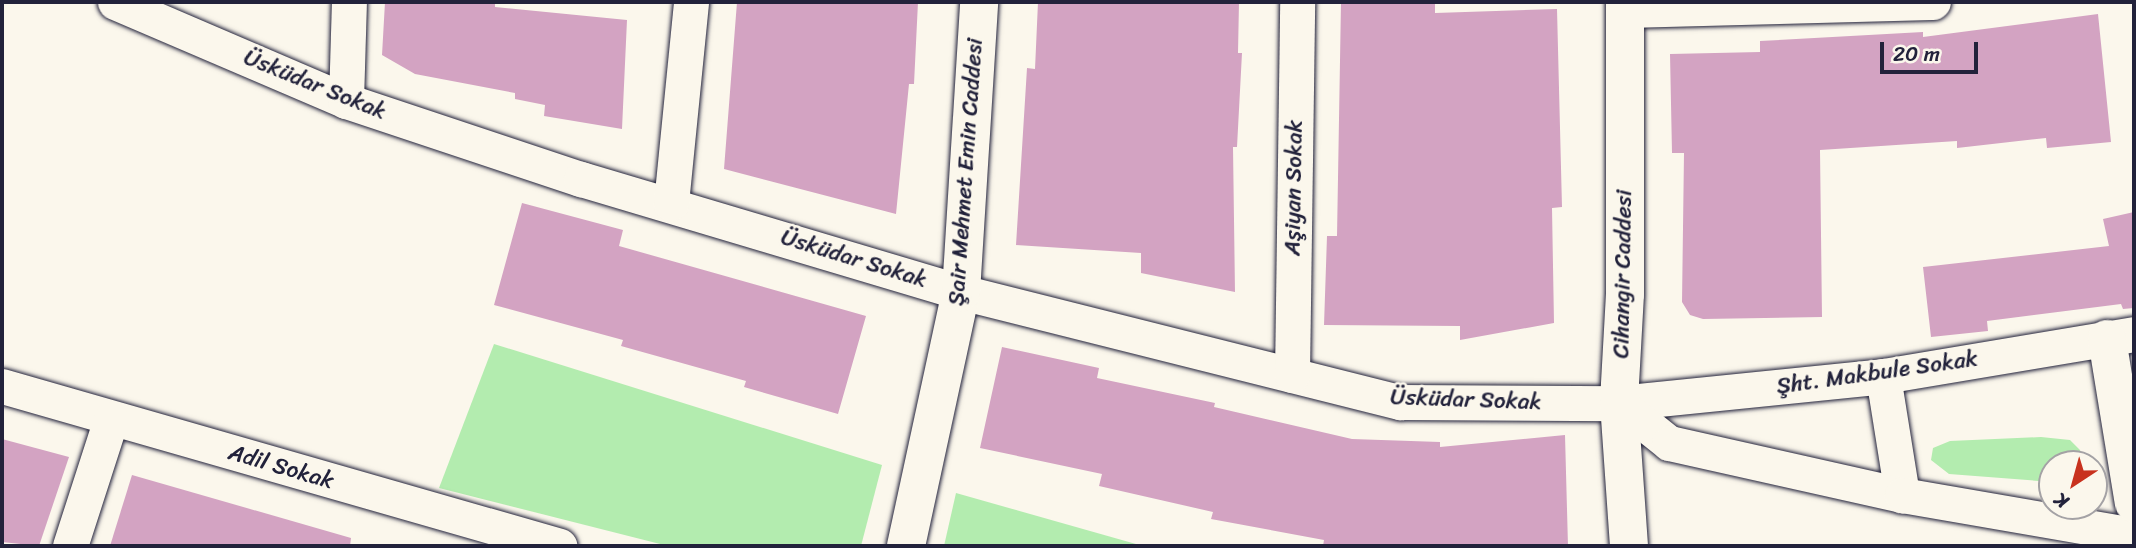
<!DOCTYPE html>
<html>
<head>
<meta charset="utf-8">
<style>
	body { margin:0 }
	#map { position:relative; width:2136px; height:548px; overflow:hidden; background:#fbf7ec; font-family:Sriracha,sans-serif }
	div>[style] { position:absolute }
	.green>* { inset:0; background:#b3ecaf }
	.building>* { inset:0; background:#d3a3c2 }
	.roads { filter:drop-shadow(0 0 2px #22223b) drop-shadow(0 0 2px #22223b) }
	.minor>* { height:35px; margin:-17.5px; padding:0 17.5px; transform-origin:17.5px; border-radius:17.5px; background:#fbf7ec }
	.tertiary>* { height:38px; margin:-19px; padding:0 19px; transform-origin:19px; border-radius:19px; background:#fbf7ec }
	span { translate:-50% -50%; white-space:nowrap; text-align:center; line-height:1.15; -webkit-text-stroke:5px #fbf7ec; paint-order:stroke }
	.street-label { font-size:23px; color:#22223b }
	.frame { position:absolute; inset:0; border:4px solid #22223b; pointer-events:none }
	.north { position:absolute; left:2038px; top:450px; width:70px; height:70px; box-sizing:border-box; background:#fbf7ec; border:2px solid #a4a2a5; border-radius:50%; rotate:216deg; font-size:19px; font-weight:700; line-height:28px; text-align:center; color:#22223b }
	.north::after { content:''; display:block; margin:auto; width:24px; height:32px; background:#c8321e; clip-path:polygon(50% 0,100% 100%,50% 72%,0 100%) }
	.scale { position:absolute; left:1880px; top:42px; width:98px; height:32px; box-sizing:border-box; border:4px solid #22223b; border-top:0; padding-left:9px; font-size:21px; line-height:24px; white-space:nowrap; color:#22223b; -webkit-text-stroke:5px #fbf7ec; paint-order:stroke }
</style>
</head>
<body>
<div id="map">
	<div class="green">
		<i style="clip-path:polygon(494px 344px,882px 465px,861px 546px,668px 546px,439px 488px)"></i>
		<i style="clip-path:polygon(2041px 437px,2070px 440px,2080px 450px,2083px 464px,2052px 464px,2052px 482px,1949px 474px,1931px 460px,1933px 448px,1950px 441px)"></i>
		<i style="clip-path:polygon(956px 493px,1143px 546px,944px 546px)"></i>
	</div>
	<div class="building">
		<i style="clip-path:polygon(385px 2px,495px 2px,495px 7px,627px 20px,622px 129px,544px 116px,545px 105px,515px 99px,515px 93px,415px 74px,382px 55px)"></i>
		<i style="clip-path:polygon(737px 2px,918px 2px,914px 84px,909px 84px,896px 214px,724px 169px)"></i>
		<i style="clip-path:polygon(1038px 2px,1239px 2px,1238px 53px,1242px 53px,1237px 147px,1233px 147px,1235px 292px,1141px 273px,1141px 253px,1016px 245px,1027px 68px,1035px 69px)"></i>
		<i style="clip-path:polygon(1341px 2px,1435px 2px,1435px 13px,1557px 9px,1562px 207px,1552px 208px,1554px 323px,1460px 340px,1460px 326px,1324px 325px,1327px 236px,1337px 236px)"></i>
		<i style="clip-path:polygon(2098px 14px,2111px 142px,2047px 148px,2046px 138px,1957px 148px,1957px 141px,1820px 150px,1822px 317px,1703px 319px,1690px 315px,1682px 302px,1684px 153px,1672px 153px,1670px 54px,1760px 52px,1760px 41px,1923px 32px,1923px 37px)"></i>
		<i style="clip-path:polygon(522px 203px,623px 230px,619px 246px,866px 316px,838px 414px,744px 387px,746px 381px,621px 346px,623px 340px,494px 305px)"></i>
		<i style="clip-path:polygon(2134px 212px,2134px 308px,2123px 309px,2121px 304px,1987px 321px,1988px 331px,1931px 337px,1923px 267px,2109px 246px,2103px 219px)"></i>
		<i style="clip-path:polygon(1002px 347px,1099px 368px,1097px 378px,1215px 403px,1214px 407px,1352px 439px,1440px 442px,1440px 447px,1565px 435px,1568px 546px,1323px 546px,1324px 540px,1211px 519px,1213px 512px,1099px 486px,1102px 474px,980px 448px)"></i>
		<i style="clip-path:polygon(2px 439px,69px 457px,39px 546px,2px 542px)"></i>
		<i style="clip-path:polygon(132px 475px,351px 538px,350px 546px,110px 546px)"></i>
	</div>
	<div class="roads">
		<div class="minor">
			<i style="left:115px;top:2px;width:251px;rotate:23.2deg"></i>
			<i style="left:346px;top:101px;width:248px;rotate:18.4deg"></i>
			<i style="left:581px;top:179px;width:396px;rotate:16.6deg"></i>
			<i style="left:961px;top:292px;width:453px;rotate:14.1deg"></i>
			<i style="left:1400px;top:402px;width:219px;rotate:0.3deg"></i>
			<i style="left:1619px;top:403px;width:265px;rotate:-5.8deg"></i>
			<i style="left:1883px;top:376px;width:254px;rotate:-9.5deg"></i>
			<i style="left:1625px;top:10px;width:308px;rotate:-1.5deg"></i>
			<i style="left:346px;top:101px;width:99px;rotate:-88.3deg"></i>
			<i style="left:671px;top:203px;width:202px;rotate:-84.3deg"></i>
			<i style="left:1292px;top:375px;width:373px;rotate:-89.2deg"></i>
			<i style="left:1883px;top:376px;width:121px;rotate:80.9deg"></i>
			<i style="left:2px;top:386px;width:580px;rotate:16deg"></i>
			<i style="left:1619px;top:403px;width:64px;rotate:38.7deg"></i>
			<i style="left:1669px;top:443px;width:239px;rotate:12.6deg"></i>
			<i style="left:1902px;top:495px;width:235px;rotate:9.8deg"></i>
			<i style="left:70px;top:546px;width:133px;rotate:-72.1deg"></i>
		</div>
		<div class="tertiary">
			<i style="left:1625px;top:2px;width:292px;rotate:90deg"></i>
			<i style="left:1625px;top:294px;width:109px;rotate:93.2deg"></i>
			<i style="left:1619px;top:403px;width:143px;rotate:86deg"></i>
			<i style="left:2107px;top:339px;width:166px;rotate:80.7deg"></i>
			<i style="left:906px;top:546px;width:260px;rotate:-77.8deg"></i>
			<i style="left:961px;top:292px;width:291px;rotate:-86.4deg"></i>
		</div>
	</div>
	<div class="street-label">
		<span style="left:315px;top:85px;rotate:22deg">Üsküdar Sokak</span>
		<span style="left:966px;top:172px;rotate:-86deg">Şair Mehmet Emin Caddesi</span>
		<span style="left:1294px;top:188px;rotate:-89deg">Aşiyan Sokak</span>
		<span style="left:854px;top:259px;rotate:17deg">Üsküdar Sokak</span>
		<span style="left:1623px;top:274px;rotate:-89deg">Cihangir Caddesi</span>
		<span style="left:1877px;top:373px;rotate:-8deg">Şht. Makbule Sokak</span>
		<span style="left:1466px;top:400px;rotate:2deg">Üsküdar Sokak</span>
		<span style="left:281px;top:467px;rotate:16deg">Adil Sokak</span>
	</div>
	<div class="frame"></div>
	<div class="north">K</div>
	<div class="scale">20 m</div>
</div>
</body>
</html>
